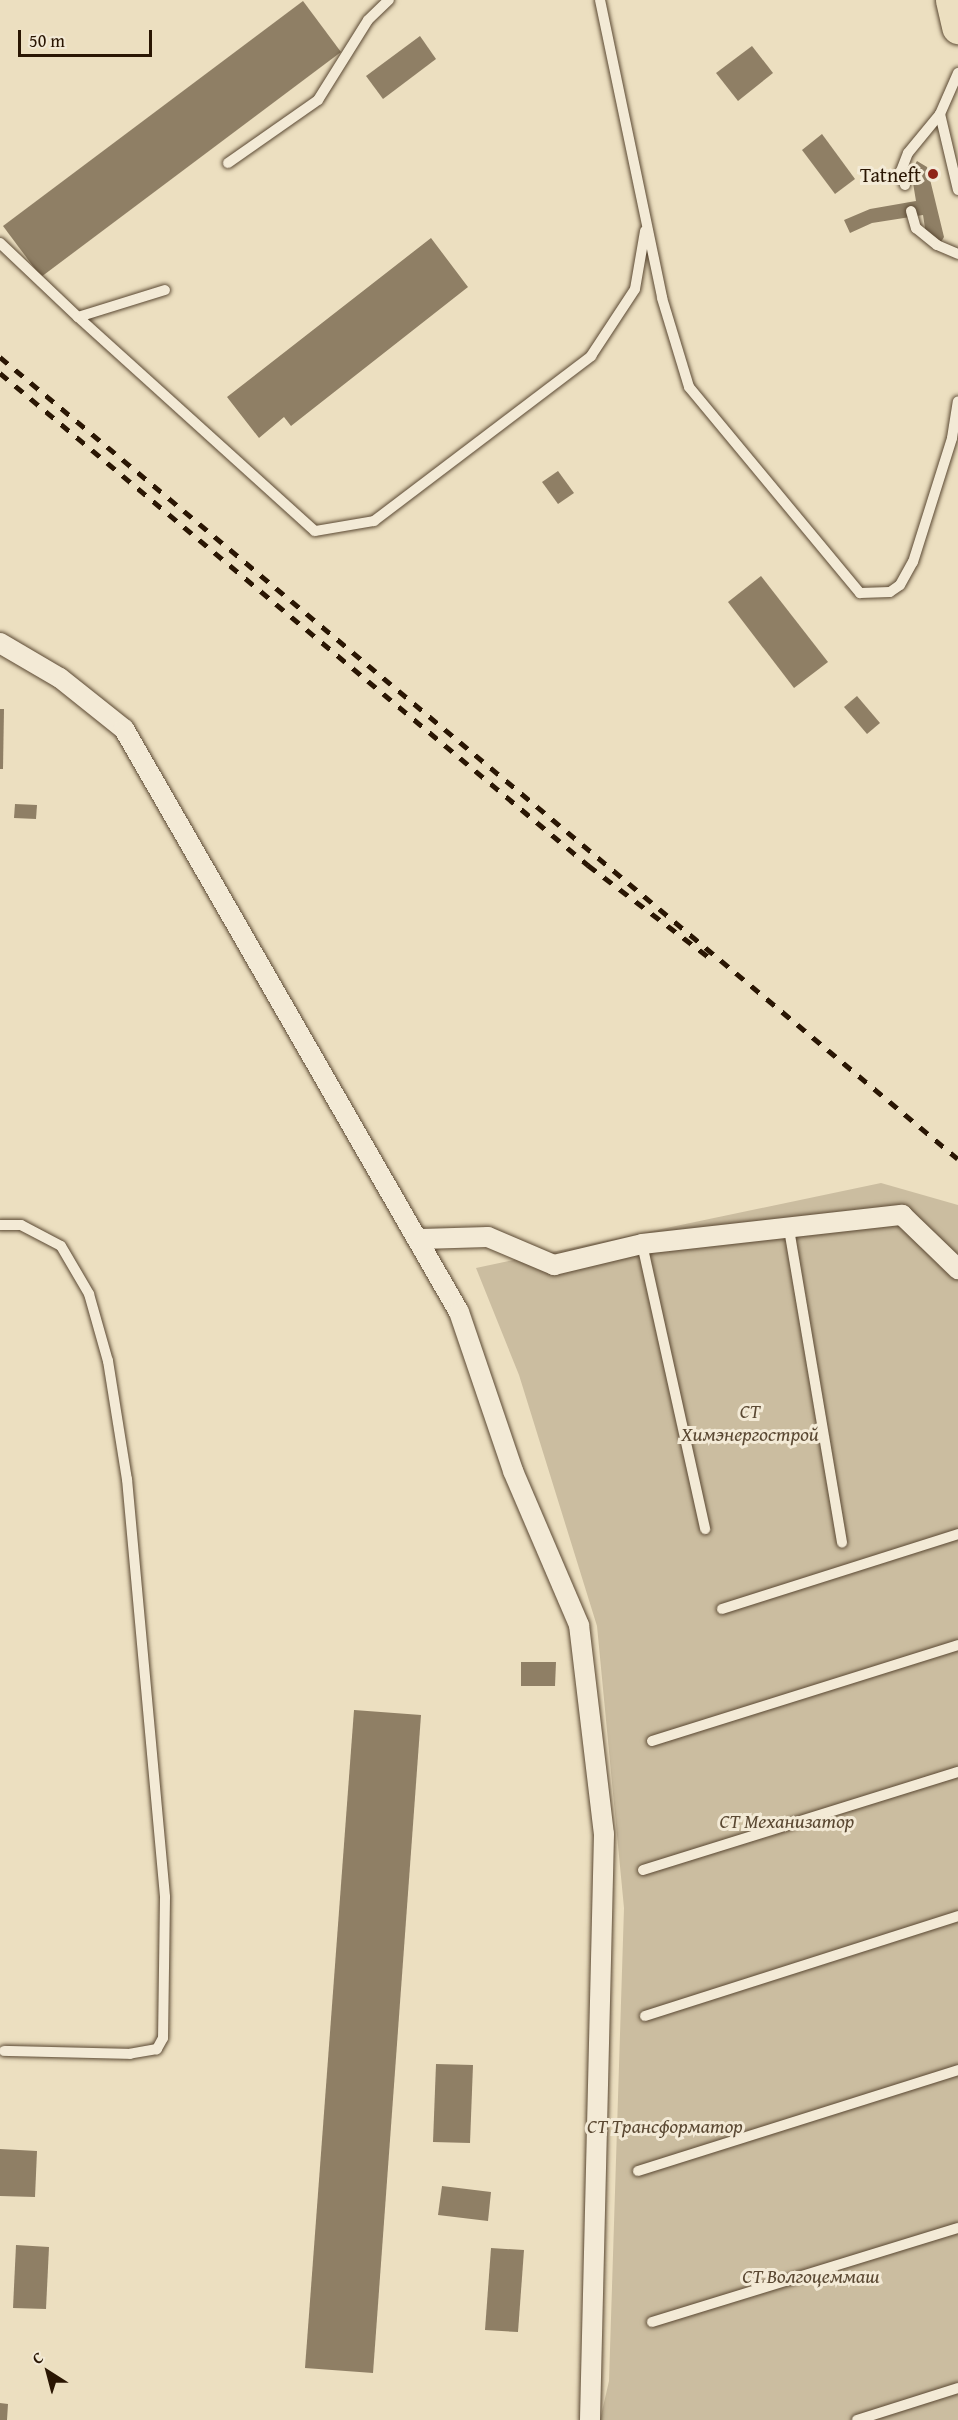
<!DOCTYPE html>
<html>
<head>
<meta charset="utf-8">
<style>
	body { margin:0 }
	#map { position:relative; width:958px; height:2420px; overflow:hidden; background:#ecdfc0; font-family:"Gentium Book Plus",serif }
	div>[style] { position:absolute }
	.green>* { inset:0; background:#cbbda0 }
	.building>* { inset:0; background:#8f7f65 }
	.roads { filter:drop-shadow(0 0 2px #5a4832) drop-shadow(0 0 2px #5a4832) }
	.service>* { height:10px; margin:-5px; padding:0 5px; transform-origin:5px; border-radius:5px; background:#f3ead6 }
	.minor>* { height:20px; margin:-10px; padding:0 10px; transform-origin:10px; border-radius:10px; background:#f3ead6 }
	.trunk>* { height:33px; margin:-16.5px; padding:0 16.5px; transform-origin:16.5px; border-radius:16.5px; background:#ecdfc0 }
	.rail>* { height:4.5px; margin-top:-2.25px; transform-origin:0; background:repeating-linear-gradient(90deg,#2a1603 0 10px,transparent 0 20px) }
	.dots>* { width:16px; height:16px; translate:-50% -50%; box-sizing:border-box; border:3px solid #f3ead6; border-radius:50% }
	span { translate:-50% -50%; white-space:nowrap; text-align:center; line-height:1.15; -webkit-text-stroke:6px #f3ead6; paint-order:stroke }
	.poi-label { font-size:20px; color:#2a1603 }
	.right { translate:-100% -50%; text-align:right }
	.park-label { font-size:20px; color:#5a4832; font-style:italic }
	.north { position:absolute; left:18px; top:2342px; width:60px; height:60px; -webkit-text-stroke:4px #f3ead6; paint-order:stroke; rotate:324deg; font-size:16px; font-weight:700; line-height:24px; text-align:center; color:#2a1603 }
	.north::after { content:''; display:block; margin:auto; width:21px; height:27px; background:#2a1603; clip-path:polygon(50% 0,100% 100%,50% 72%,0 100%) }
	.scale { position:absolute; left:18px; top:30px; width:134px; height:27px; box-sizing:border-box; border:3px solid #2a1603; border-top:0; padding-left:8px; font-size:18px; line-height:21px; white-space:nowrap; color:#2a1603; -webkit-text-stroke:4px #f3ead6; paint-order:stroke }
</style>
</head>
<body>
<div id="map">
	<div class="green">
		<i style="clip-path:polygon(881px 1183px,958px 1205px,958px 2420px,600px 2420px,609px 2381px,624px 1908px,597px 1626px,519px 1375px,476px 1268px)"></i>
	</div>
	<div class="building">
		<i style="clip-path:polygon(303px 1px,341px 52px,41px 277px,3px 226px)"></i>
		<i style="clip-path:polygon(420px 36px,436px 59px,383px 99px,366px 76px)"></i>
		<i style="clip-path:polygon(752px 46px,773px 73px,738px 101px,716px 73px)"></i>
		<i style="clip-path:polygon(822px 134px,855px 179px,835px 194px,802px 150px)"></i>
		<i style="clip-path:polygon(917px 161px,927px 167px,944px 237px,938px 247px,927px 241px,923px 215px,872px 223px,850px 233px,844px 220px,870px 209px,916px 201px,911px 171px)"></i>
		<i style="clip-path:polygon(431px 238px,468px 287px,291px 426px,284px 417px,259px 438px,227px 397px)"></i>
		<i style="clip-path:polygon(558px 471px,574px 493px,558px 504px,542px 482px)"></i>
		<i style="clip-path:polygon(761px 576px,828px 662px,794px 688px,728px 602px)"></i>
		<i style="clip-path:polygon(857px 696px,880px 723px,867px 734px,844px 707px)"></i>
		<i style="clip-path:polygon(0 709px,4px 709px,3px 769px,0 769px)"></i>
		<i style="clip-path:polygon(15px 804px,37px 805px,36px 819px,14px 818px)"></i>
		<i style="clip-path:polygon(521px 1662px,556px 1662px,555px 1686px,521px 1686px)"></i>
		<i style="clip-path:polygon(354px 1710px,421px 1715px,373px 2373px,305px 2368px)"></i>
		<i style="clip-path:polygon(436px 2064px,473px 2065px,470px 2143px,433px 2142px)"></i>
		<i style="clip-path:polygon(0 2149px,37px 2151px,35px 2197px,0 2196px)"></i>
		<i style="clip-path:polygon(442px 2186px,491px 2192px,488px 2221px,438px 2215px)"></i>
		<i style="clip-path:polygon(16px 2245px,49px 2247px,46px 2309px,13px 2308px)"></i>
		<i style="clip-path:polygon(491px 2248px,524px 2250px,518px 2332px,485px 2330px)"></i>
		<i style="clip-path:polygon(0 2403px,8px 2404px,7px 2420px,0 2420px)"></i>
	</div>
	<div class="roads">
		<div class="service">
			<i style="left:600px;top:0;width:304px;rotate:78.2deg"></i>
			<i style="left:662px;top:298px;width:93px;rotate:73.1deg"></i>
			<i style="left:689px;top:387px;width:268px;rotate:50.3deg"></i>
			<i style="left:860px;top:593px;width:30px;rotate:-2deg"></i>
			<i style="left:890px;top:592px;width:12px;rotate:-35deg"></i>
			<i style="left:900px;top:585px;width:26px;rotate:-61deg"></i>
			<i style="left:913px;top:562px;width:130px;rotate:-72.5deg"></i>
			<i style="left:952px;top:438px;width:37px;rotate:-81deg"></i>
			<i style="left:940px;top:114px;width:78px;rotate:76.7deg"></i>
			<i style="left:228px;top:163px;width:110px;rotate:-35deg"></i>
			<i style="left:318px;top:100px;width:94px;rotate:-58deg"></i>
			<i style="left:368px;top:20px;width:29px;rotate:-44deg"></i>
			<i style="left:905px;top:185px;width:15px;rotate:-106deg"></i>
			<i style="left:901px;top:171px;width:19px;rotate:-69deg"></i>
			<i style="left:908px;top:153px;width:50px;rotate:-50.6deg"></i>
			<i style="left:940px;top:114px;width:45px;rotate:-66.3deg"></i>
			<i style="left:911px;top:211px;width:18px;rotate:74deg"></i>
			<i style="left:916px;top:228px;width:27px;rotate:39deg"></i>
			<i style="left:937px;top:245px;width:23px;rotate:23deg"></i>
			<i style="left:0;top:243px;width:108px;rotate:43.5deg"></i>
			<i style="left:78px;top:317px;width:91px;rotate:-17.2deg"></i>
			<i style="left:78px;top:317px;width:319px;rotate:42.1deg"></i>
			<i style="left:315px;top:531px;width:60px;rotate:-9.6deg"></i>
			<i style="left:374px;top:521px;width:273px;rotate:-37.2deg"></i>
			<i style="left:591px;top:356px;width:80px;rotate:-56.7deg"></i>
			<i style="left:635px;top:289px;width:59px;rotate:-80.2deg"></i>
			<i style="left:0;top:1225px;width:21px"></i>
			<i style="left:21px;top:1225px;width:45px;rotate:27.7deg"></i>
			<i style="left:61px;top:1246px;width:56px;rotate:59.7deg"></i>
			<i style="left:89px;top:1294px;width:70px;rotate:74.2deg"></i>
			<i style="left:108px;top:1361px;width:120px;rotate:80.9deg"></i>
			<i style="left:127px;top:1479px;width:420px;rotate:84.8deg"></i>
			<i style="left:165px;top:1897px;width:141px;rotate:90.8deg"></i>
			<i style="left:163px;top:2038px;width:13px;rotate:119deg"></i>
			<i style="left:157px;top:2049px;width:27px;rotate:170deg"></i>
			<i style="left:130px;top:2054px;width:126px;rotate:-178.6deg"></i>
			<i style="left:789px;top:1229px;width:318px;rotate:80.4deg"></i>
			<i style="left:642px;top:1244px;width:292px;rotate:77.5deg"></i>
			<i style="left:722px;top:1609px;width:248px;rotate:-17.6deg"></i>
			<i style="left:652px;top:1741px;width:321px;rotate:-17.4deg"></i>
			<i style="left:643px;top:1870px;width:330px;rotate:-17.3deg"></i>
			<i style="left:645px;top:2016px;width:329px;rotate:-17.7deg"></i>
			<i style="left:638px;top:2171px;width:336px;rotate:-17.5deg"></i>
			<i style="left:652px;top:2322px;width:320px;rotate:-17.1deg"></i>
			<i style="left:857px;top:2420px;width:106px;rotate:-17.6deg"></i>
		</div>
		<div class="minor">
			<i style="left:0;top:643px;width:69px;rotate:30.3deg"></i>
			<i style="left:60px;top:678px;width:82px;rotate:38.6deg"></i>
			<i style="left:124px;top:729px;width:672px;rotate:60.12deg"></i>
			<i style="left:459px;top:1312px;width:168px;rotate:71.2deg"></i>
			<i style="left:513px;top:1471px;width:168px;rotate:66.8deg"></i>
			<i style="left:579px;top:1625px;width:210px;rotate:83.2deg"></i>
			<i style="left:604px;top:1834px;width:586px;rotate:91.37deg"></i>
			<i style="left:421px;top:1239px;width:67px;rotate:-1.7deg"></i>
			<i style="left:488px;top:1237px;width:72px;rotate:23deg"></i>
			<i style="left:554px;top:1265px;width:90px;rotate:-13.4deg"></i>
			<i style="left:642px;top:1244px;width:262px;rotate:-6.4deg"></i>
			<i style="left:902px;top:1215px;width:78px;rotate:44deg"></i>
		</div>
		<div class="trunk">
			<i style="left:952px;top:0;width:28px;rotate:77deg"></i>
		</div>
	</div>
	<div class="rail">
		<i style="left:0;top:357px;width:1249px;rotate:39.93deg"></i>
		<i style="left:0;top:373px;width:767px;rotate:39.92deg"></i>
		<i style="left:588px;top:865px;width:158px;rotate:37.3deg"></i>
	</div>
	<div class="dots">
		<i style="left:933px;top:174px;background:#8f2418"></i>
	</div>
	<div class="poi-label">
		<span class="right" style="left:921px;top:174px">Tatneft</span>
	</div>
	<div class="park-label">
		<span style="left:750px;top:1422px">СТ<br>Химэнергострой</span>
		<span style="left:787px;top:1820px">СТ Механизатор</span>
		<span style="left:665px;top:2125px">СТ Трансформатор</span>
		<span style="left:811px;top:2275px">СТ Волгоцеммаш</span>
	</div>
	<div class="north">С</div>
	<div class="scale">50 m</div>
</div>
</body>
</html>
